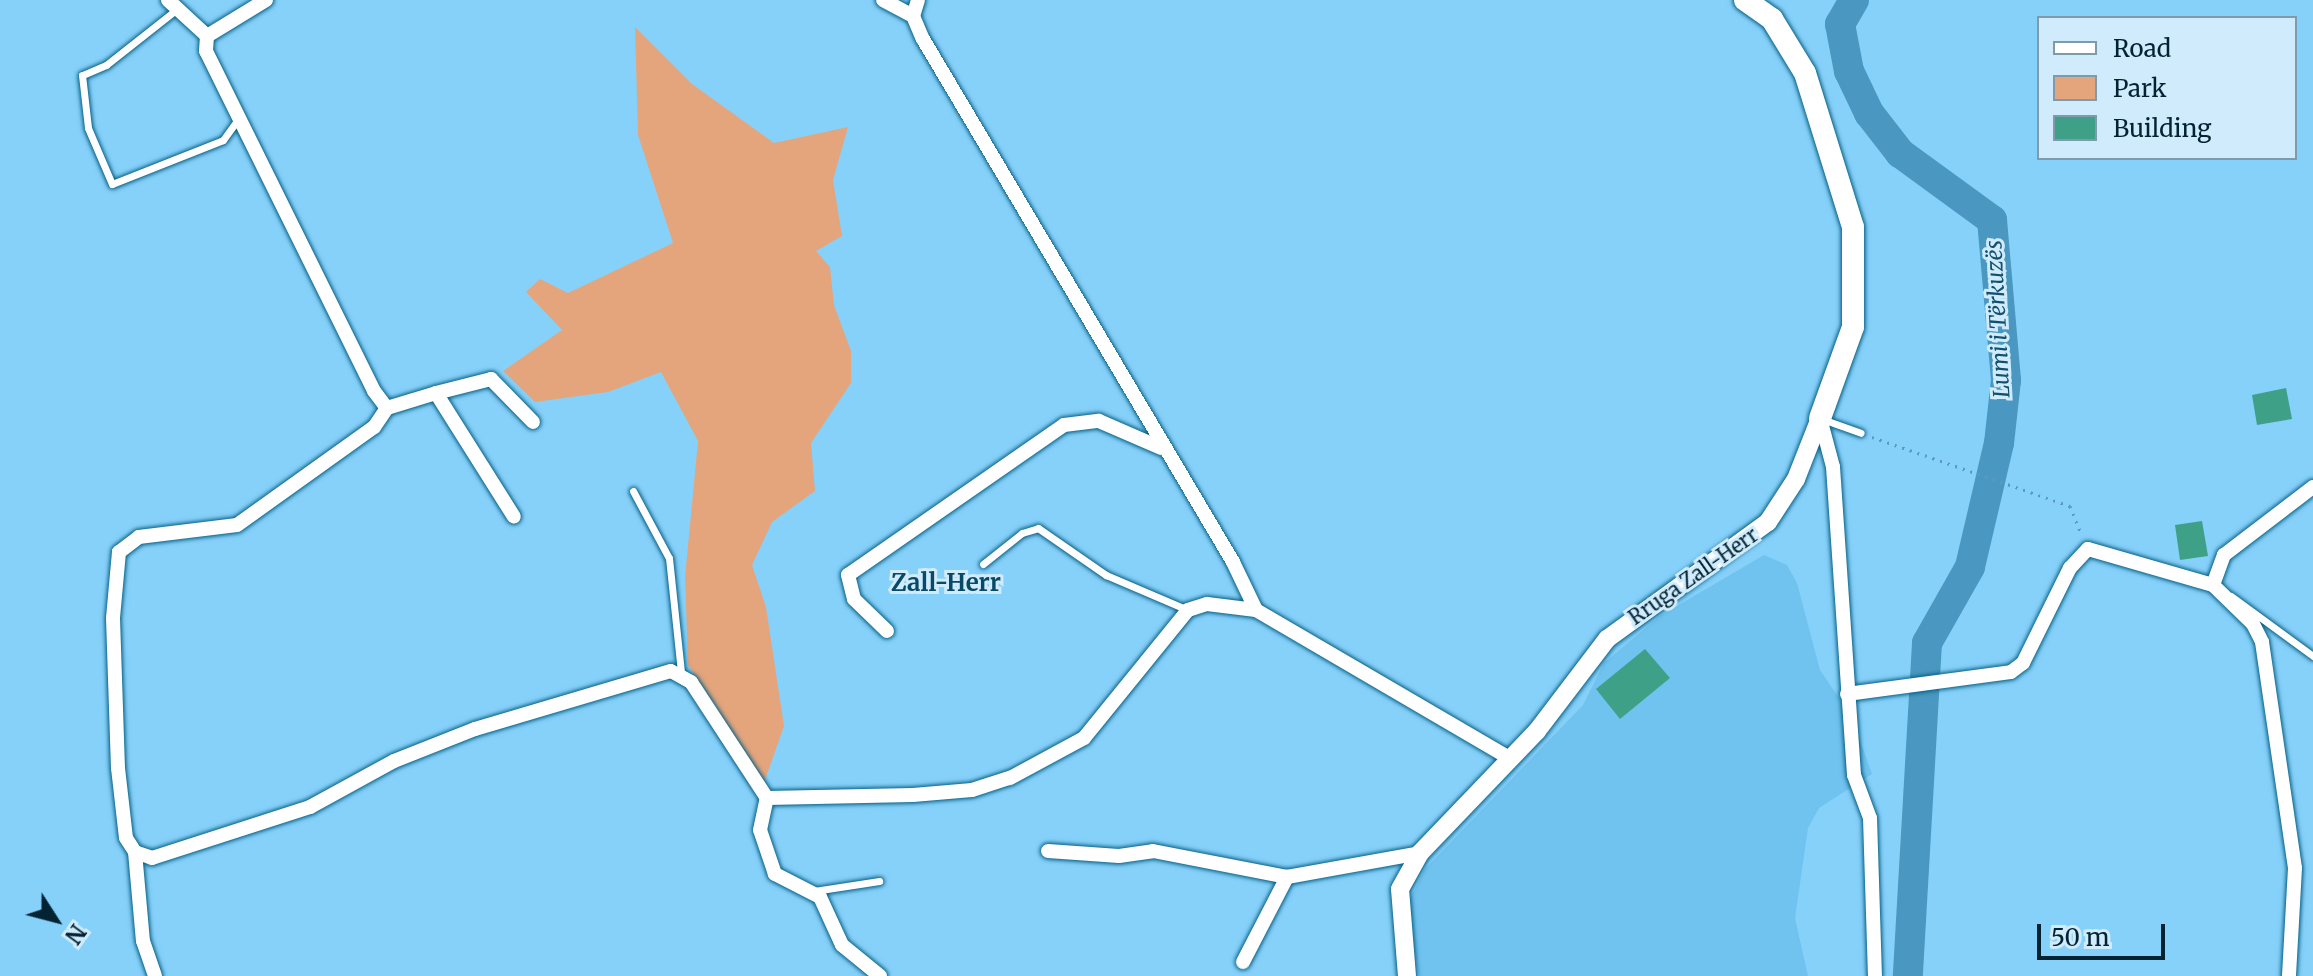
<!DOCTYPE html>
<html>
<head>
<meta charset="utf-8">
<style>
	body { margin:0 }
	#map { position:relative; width:2313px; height:976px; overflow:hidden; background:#86d1fa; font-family:Merriweather,serif }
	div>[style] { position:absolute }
	.built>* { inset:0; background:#70c2ef }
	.green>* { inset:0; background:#e4a57c }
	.river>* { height:30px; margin:-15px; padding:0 15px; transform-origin:15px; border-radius:15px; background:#4a98c1 }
	.building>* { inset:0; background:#3fa088 }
	.path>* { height:3px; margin-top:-1.5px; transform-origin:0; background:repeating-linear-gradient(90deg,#5c99ba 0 2px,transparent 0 8px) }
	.roads { filter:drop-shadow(0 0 2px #066085) drop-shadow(0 0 2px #066085) }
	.service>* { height:7px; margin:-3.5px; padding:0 3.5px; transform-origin:3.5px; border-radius:3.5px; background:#fff }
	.minor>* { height:14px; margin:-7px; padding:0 7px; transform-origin:7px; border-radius:7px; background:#fff }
	.tertiary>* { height:18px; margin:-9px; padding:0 9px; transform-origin:9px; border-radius:9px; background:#fff }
	.secondary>* { height:22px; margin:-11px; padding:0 11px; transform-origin:11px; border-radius:11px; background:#fff }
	span { translate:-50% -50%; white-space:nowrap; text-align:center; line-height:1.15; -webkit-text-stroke:6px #cfebfc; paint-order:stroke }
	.street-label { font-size:20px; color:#032333 }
	.water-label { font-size:22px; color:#12506d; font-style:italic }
	.quarter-label { font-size:24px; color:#084965; font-weight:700 }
	.legend { position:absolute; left:2037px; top:16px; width:260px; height:144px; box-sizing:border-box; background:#cfebfc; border:2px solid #7d9bac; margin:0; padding:10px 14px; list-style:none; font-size:24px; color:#032333 }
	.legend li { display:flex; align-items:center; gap:16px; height:40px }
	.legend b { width:40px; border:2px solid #7d9bac }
	.north { position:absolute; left:16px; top:880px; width:80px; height:80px; -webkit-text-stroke:6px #cfebfc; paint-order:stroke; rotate:126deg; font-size:22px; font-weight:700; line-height:32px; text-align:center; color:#032333 }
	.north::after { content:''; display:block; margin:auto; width:28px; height:36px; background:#032333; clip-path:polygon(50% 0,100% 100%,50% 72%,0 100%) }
	.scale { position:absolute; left:2037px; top:924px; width:128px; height:36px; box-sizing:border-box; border:4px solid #032333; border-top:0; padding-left:10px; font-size:24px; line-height:28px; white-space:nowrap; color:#032333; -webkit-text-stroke:6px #cfebfc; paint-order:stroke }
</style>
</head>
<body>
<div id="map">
	<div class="built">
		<i style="clip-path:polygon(1764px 555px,1787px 565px,1797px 583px,1820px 670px,1852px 717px,1872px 774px,1819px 808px,1808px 828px,1795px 918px,1808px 976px,1419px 976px,1407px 905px,1425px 869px,1583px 705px,1604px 663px,1660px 616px)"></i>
	</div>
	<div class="green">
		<i style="clip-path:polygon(635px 27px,692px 84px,774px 143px,848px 127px,833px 180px,842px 236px,816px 251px,830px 267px,834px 305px,851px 351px,851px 383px,811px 443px,815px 491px,772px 522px,752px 565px,766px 607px,784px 726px,764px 783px,688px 665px,685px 577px,698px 441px,661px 372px,608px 392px,535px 402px,503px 371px,562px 330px,526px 292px,540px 279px,568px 293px,673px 243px,638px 135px)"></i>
	</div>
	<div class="river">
		<i style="left:1854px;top:0;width:28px;rotate:120deg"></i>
		<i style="left:1840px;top:24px;width:48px;rotate:79.2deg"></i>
		<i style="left:1849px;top:71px;width:47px;rotate:64.5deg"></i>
		<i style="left:1869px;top:113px;width:51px;rotate:52.2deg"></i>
		<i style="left:1900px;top:153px;width:114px;rotate:36.1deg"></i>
		<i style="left:1992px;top:220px;width:161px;rotate:85deg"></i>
		<i style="left:2006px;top:380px;width:63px;rotate:96.3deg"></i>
		<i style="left:1999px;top:443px;width:127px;rotate:103.2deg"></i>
		<i style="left:1970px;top:567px;width:87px;rotate:119.5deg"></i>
		<i style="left:1927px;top:643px;width:334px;rotate:93.3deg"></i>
	</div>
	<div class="building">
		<i style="clip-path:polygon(2286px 388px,2292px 419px,2257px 425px,2252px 395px)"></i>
		<i style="clip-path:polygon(2202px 521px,2208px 556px,2180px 560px,2175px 525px)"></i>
		<i style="clip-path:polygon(1645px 649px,1670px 678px,1620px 719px,1596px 689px)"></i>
	</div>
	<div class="path">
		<i style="left:1872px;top:437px;width:210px;rotate:19.2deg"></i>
		<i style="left:2070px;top:506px;width:31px;rotate:68deg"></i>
	</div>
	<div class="roads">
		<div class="service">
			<i style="left:177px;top:9px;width:90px;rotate:141.7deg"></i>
			<i style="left:106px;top:65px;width:26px;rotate:157deg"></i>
			<i style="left:82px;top:75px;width:53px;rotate:83.5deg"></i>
			<i style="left:88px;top:128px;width:61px;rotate:66.8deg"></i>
			<i style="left:112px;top:184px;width:119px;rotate:-21.6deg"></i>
			<i style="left:223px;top:140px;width:27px;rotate:-54deg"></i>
			<i style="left:1822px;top:419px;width:41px;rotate:19.7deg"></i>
			<i style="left:633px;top:491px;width:76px;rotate:61.8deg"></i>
			<i style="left:669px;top:558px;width:115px;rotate:84deg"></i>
			<i style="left:983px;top:564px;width:50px;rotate:-38.5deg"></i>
			<i style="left:1022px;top:533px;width:17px;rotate:-17deg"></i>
			<i style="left:1038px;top:528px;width:83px;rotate:34.7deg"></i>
			<i style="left:1106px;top:575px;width:89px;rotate:23.1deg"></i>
			<i style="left:2231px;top:596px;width:102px;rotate:36.2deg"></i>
			<i style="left:814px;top:891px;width:66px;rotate:-8.7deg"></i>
		</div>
		<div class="minor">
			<i style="left:168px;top:0;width:53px;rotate:42.7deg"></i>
			<i style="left:266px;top:0;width:69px;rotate:148.6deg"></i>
			<i style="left:207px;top:36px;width:15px;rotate:94deg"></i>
			<i style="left:206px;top:51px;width:379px;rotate:63.7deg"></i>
			<i style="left:374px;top:391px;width:21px;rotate:53deg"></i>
			<i style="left:387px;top:408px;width:51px;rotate:-17deg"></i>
			<i style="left:436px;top:393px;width:146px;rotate:57.8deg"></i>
			<i style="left:883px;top:0;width:34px;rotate:28deg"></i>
			<i style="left:918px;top:0;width:17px;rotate:107deg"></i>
			<i style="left:913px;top:16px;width:25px;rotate:67deg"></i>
			<i style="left:923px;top:39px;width:608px;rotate:59.34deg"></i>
			<i style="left:1233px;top:562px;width:53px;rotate:64.4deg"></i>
			<i style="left:1256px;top:610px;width:295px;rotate:30.3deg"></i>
			<i style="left:436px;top:393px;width:57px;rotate:-14.3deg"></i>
			<i style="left:491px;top:379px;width:60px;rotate:45.7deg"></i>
			<i style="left:387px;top:408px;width:23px;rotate:124deg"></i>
			<i style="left:374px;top:427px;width:168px;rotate:144.4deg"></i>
			<i style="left:237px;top:525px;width:99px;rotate:173deg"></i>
			<i style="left:139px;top:537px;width:25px;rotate:143deg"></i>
			<i style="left:119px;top:552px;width:66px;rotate:95.2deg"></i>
			<i style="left:113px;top:618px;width:150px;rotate:88.1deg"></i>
			<i style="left:118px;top:768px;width:70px;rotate:83.5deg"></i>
			<i style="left:126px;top:838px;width:17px;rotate:57deg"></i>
			<i style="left:135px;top:852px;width:18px;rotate:19deg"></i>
			<i style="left:152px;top:858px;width:166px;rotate:-17.9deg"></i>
			<i style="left:310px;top:807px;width:96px;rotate:-28.7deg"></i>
			<i style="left:394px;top:761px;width:87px;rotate:-21.6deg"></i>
			<i style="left:475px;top:729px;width:204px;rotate:-16.5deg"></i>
			<i style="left:671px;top:671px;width:23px;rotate:29deg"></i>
			<i style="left:691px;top:682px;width:139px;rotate:56.8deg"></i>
			<i style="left:1820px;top:418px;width:51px;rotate:75.1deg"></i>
			<i style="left:1833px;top:467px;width:309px;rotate:86.1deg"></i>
			<i style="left:1854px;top:775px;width:46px;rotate:69.6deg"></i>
			<i style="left:1870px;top:818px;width:158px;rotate:88.2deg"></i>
			<i style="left:2213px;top:585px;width:32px;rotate:-70deg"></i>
			<i style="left:2224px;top:555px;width:112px;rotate:-37.4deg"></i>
			<i style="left:887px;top:631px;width:46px;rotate:-135.9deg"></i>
			<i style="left:854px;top:599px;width:25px;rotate:-104deg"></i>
			<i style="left:848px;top:575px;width:263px;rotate:-34.8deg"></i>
			<i style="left:1064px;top:425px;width:35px;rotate:-7deg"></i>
			<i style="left:1099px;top:421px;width:68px;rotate:23.5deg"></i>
			<i style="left:1847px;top:694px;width:165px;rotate:-7.6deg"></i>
			<i style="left:2011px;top:672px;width:15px;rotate:-37deg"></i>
			<i style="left:2023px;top:663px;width:106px;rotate:-63.7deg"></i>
			<i style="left:2070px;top:568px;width:26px;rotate:-47deg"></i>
			<i style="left:2088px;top:549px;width:130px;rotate:16.1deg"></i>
			<i style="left:2213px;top:585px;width:56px;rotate:44.3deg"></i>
			<i style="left:2253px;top:624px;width:20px;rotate:63deg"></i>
			<i style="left:2262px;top:642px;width:228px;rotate:81.7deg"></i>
			<i style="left:2295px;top:868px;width:108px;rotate:93.2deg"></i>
			<i style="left:1048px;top:851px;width:71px;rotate:4deg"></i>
			<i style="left:1119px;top:856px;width:34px;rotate:-8deg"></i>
			<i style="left:1153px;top:851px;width:136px;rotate:11deg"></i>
			<i style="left:1287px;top:877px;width:135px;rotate:-10.2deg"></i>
			<i style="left:135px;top:852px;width:89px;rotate:84.9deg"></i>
			<i style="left:143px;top:941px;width:37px;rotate:71deg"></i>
			<i style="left:1243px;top:962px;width:96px;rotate:-62.6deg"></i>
			<i style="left:880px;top:976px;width:49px;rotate:-140.8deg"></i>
			<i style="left:842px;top:945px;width:53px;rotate:-114.6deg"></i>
			<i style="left:820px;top:897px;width:51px;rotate:-152.9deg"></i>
			<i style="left:775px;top:874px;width:46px;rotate:-108.8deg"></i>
			<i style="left:760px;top:830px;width:33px;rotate:-78deg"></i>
			<i style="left:767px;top:798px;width:146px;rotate:-1.2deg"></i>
			<i style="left:913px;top:795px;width:59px;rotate:-4.8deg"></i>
			<i style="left:972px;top:790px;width:40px;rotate:-18deg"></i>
			<i style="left:1010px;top:778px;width:84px;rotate:-28.4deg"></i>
			<i style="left:1084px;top:738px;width:165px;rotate:-50.9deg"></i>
			<i style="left:1188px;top:610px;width:20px;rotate:-18deg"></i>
			<i style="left:1207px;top:604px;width:49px;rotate:7deg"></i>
		</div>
		<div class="tertiary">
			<i style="left:1407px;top:976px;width:87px;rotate:-94.6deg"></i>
			<i style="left:1400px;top:889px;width:41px;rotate:-60.9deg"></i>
			<i style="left:1420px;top:853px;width:169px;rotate:-46.2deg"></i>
			<i style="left:1537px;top:731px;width:116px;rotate:-52.7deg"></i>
			<i style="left:1607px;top:639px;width:199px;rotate:-36deg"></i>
			<i style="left:1768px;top:522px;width:51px;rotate:-56.9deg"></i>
			<i style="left:1796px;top:479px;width:66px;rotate:-68.5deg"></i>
		</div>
		<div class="secondary">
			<i style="left:1745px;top:0;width:33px;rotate:35deg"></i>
			<i style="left:1772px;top:19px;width:63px;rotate:58.6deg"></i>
			<i style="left:1805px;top:73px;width:161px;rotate:72.7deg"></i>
			<i style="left:1853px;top:227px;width:100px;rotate:90deg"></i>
			<i style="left:1853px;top:327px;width:97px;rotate:109.9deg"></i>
		</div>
	</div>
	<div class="street-label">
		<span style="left:1693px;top:576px;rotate:-35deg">Rruga Zall-Herr</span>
	</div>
	<div class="water-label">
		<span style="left:1998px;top:319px;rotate:-93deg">Lumi i Tërkuzës</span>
	</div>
	<div class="quarter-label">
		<span style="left:946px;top:583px">Zall-Herr</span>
	</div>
	<ul class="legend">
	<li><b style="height:10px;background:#fff"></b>Road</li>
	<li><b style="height:22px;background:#e4a57c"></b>Park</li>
	<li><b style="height:22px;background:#3fa088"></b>Building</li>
	</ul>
	<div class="north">N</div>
	<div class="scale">50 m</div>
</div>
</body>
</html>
